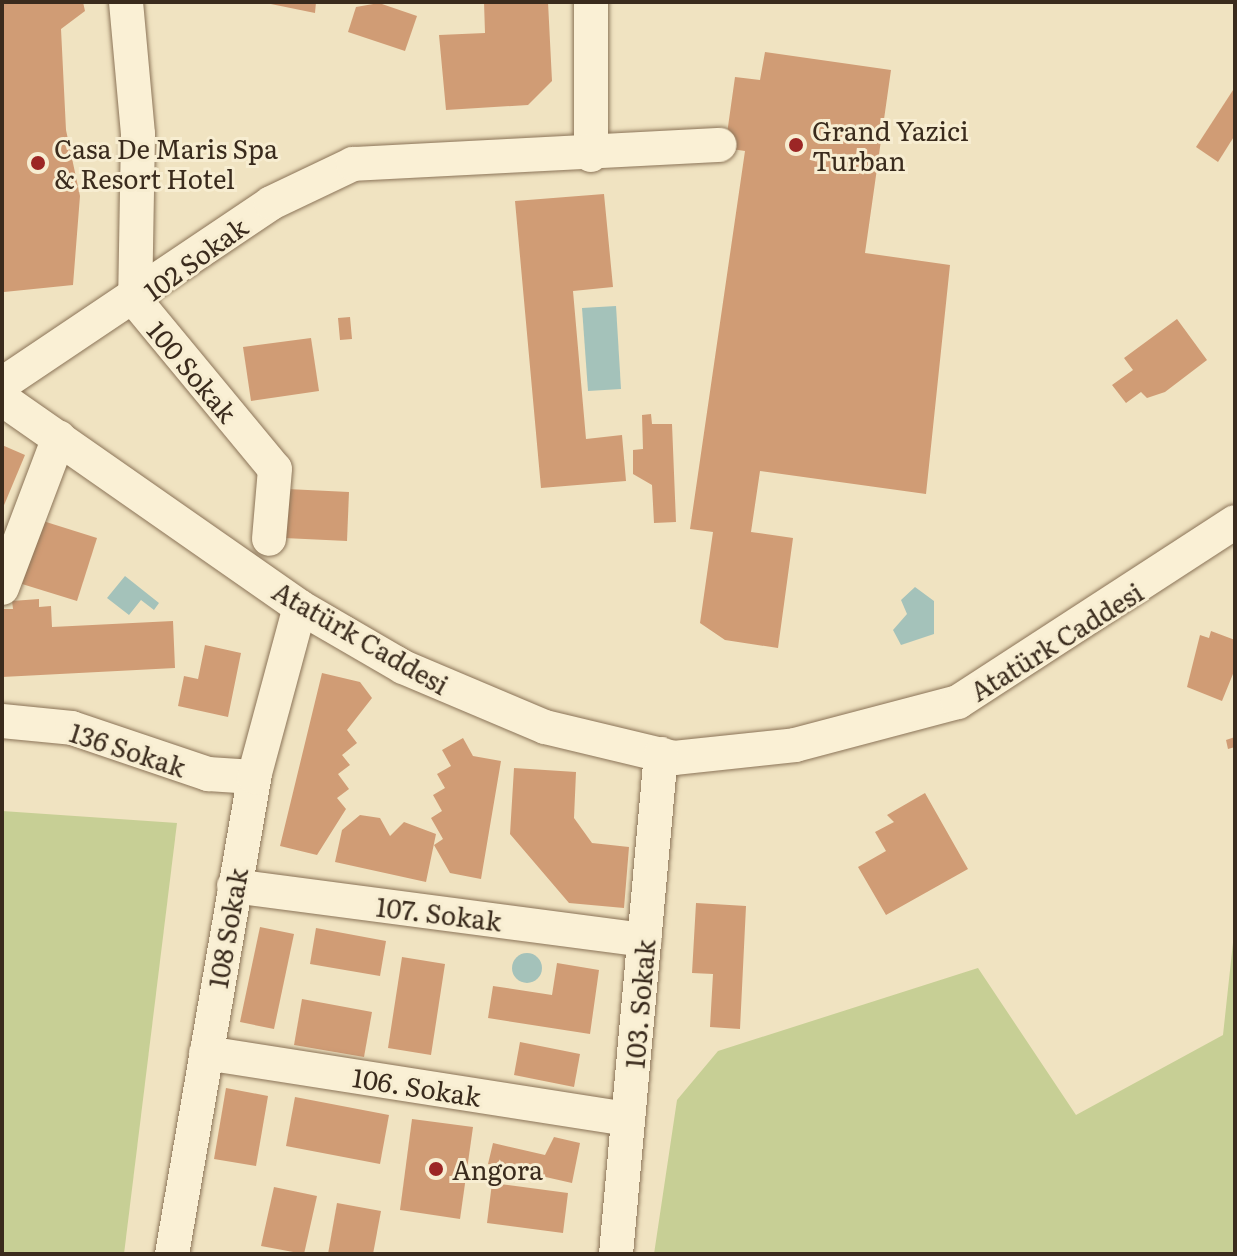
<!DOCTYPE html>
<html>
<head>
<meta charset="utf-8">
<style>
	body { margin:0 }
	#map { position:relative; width:1237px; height:1256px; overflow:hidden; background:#f0e3c1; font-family:Literata,serif }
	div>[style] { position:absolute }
	.green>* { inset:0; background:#c7cf95 }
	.water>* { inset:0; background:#a4c2ba }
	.round { border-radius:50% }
	.building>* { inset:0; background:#d09c75 }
	.roads { filter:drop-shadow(0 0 2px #8b7458) drop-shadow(0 0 2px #8b7458) }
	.minor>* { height:34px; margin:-17px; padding:0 17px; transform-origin:17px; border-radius:17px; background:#faf0d5 }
	.dots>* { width:22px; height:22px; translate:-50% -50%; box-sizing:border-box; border:4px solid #f7edd1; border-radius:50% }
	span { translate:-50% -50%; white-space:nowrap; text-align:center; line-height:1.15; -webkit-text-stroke:6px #f7edd1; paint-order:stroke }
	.poi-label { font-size:26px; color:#3a2b1d }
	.left { translate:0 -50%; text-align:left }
	.street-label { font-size:26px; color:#3a2b1d }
	.frame { position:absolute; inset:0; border:4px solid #3a2b1d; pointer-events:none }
</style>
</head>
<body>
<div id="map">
	<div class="green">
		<i style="clip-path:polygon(2px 811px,177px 823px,124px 1254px,2px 1254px)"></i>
		<i style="clip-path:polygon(1235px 924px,1235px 1254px,654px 1254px,677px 1100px,718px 1051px,978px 968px,1076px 1115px,1223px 1035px)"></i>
	</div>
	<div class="water">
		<i style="clip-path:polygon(616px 306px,621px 389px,588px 391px,582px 308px)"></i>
		<i style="clip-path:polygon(125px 576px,159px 603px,154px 610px,141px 600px,129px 615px,107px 598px)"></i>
		<i style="clip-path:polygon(915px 587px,934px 601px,934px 634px,901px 645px,893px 630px,907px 614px,901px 600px)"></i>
		<i class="round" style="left:512px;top:953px;width:30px;height:30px"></i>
	</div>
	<div class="building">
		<i style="clip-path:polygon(2px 2px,83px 2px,85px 11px,61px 29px,66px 130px,80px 196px,73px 285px,4px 292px)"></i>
		<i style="clip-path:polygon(261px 2px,316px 2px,315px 13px)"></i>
		<i style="clip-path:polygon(484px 2px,548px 2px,552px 81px,528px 105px,446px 110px,439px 35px,485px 33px)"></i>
		<i style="clip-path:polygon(379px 3px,417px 16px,405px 51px,348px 32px,356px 7px)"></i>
		<i style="clip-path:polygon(765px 52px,891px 70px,865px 253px,950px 265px,926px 494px,760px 471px,751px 532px,793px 538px,778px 648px,725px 640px,700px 623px,713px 532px,690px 529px,745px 151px,725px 148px,735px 77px,760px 80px)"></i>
		<i style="clip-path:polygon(1235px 87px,1235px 135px,1218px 162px,1196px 147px)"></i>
		<i style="clip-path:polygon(604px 194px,613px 287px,573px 291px,586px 439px,622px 435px,626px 481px,541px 488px,515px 201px)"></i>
		<i style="clip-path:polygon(350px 317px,352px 339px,340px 340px,338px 318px)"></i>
		<i style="clip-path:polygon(1177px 319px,1207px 360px,1165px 392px,1147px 398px,1141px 392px,1126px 403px,1112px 385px,1133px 370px,1124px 358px)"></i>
		<i style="clip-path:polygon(311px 338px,319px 391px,251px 401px,243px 347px)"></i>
		<i style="clip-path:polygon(651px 414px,652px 424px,672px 424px,676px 522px,654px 523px,652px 485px,633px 474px,633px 450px,643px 449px,642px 415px)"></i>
		<i style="clip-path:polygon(2px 445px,25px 455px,2px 510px)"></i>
		<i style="clip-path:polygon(287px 489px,349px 492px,347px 541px,284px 538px)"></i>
		<i style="clip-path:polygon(43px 521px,97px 538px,77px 601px,22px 584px)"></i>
		<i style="clip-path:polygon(39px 599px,39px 607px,51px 606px,52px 627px,173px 621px,175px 668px,2px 677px,2px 609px,13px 609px,12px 601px)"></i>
		<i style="clip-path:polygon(1211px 631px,1235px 640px,1235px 669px,1222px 701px,1187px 687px,1200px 635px,1209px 638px)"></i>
		<i style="clip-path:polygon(205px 645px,241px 653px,228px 717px,178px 706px,184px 676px,198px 679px)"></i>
		<i style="clip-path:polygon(322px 673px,360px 682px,372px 698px,347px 730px,357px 743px,342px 755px,350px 765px,338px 774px,349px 789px,337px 798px,346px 809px,317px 855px,280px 846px)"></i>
		<i style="clip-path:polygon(1235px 737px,1235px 747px,1228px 749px,1226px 740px)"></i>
		<i style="clip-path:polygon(463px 738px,473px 756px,501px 761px,481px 879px,450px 873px,434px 845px,443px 839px,431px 818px,442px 811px,433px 795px,445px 788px,437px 774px,451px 766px,442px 750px)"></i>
		<i style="clip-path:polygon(514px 768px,576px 772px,574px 818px,592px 843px,629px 847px,624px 908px,569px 903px,510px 834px)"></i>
		<i style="clip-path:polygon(925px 793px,968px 869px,886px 915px,858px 867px,886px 851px,875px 832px,894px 822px,887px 815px)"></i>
		<i style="clip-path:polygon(360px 815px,380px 818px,390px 836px,404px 822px,436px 834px,426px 882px,335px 862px,342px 830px)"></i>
		<i style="clip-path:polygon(696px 903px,746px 906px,740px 1029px,710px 1027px,713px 974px,692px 973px)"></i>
		<i style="clip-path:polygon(260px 927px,294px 934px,274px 1029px,240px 1022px)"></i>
		<i style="clip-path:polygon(316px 928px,386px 941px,380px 976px,310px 964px)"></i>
		<i style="clip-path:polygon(402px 957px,445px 964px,431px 1055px,388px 1048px)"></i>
		<i style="clip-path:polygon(557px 963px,599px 970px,590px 1034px,488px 1018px,493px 986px,552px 995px)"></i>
		<i style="clip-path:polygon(302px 999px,372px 1012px,364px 1057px,294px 1045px)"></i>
		<i style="clip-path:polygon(520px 1042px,580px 1054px,574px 1087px,514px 1075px)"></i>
		<i style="clip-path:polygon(226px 1088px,268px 1096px,256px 1166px,214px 1159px)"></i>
		<i style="clip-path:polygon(295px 1097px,389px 1115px,380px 1164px,286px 1146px)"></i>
		<i style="clip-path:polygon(412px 1119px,473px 1127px,460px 1219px,400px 1210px)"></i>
		<i style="clip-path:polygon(554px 1137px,580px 1143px,572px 1183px,488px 1164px,493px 1143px,545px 1155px)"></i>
		<i style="clip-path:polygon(492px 1183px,568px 1193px,563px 1233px,487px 1223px)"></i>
		<i style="clip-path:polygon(274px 1187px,317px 1196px,304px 1254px,261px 1246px)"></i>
		<i style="clip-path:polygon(337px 1203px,381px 1211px,373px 1254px,328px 1254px)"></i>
	</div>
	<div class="roads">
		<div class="minor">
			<i style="left:126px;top:2px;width:133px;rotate:84.8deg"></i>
			<i style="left:138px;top:134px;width:166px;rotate:91deg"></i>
			<i style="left:135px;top:300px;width:219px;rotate:50.4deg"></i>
			<i style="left:275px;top:469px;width:70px;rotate:94.9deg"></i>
			<i style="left:591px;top:155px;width:153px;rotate:-90deg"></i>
			<i style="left:2px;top:384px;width:324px;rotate:-33.9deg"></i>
			<i style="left:271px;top:203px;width:91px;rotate:-25.4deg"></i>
			<i style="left:353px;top:164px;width:367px;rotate:-3deg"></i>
			<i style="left:2px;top:399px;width:363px;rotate:34.9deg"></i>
			<i style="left:300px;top:607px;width:119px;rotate:30.2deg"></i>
			<i style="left:403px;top:667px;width:154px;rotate:22.9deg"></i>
			<i style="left:545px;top:727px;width:133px;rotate:13.5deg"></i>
			<i style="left:674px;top:758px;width:122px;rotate:-6.1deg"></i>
			<i style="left:795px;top:745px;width:169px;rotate:-14.8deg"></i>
			<i style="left:958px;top:702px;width:330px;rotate:-33deg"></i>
			<i style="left:2px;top:588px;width:161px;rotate:-69.3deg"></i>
			<i style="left:2px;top:721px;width:70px;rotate:5.7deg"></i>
			<i style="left:72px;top:728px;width:144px;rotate:18.7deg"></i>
			<i style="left:208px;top:774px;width:46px;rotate:3.7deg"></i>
			<i style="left:234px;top:886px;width:414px;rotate:7.5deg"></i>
			<i style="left:206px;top:1053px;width:427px;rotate:8.9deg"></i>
			<i style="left:172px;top:1254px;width:484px;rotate:-80.2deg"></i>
			<i style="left:254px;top:777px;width:176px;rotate:-74.9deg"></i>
			<i style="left:616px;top:1254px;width:502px;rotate:-84.86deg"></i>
		</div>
	</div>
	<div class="dots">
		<i style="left:796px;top:145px;background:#9c2625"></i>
		<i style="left:38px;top:163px;background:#9c2625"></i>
		<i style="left:436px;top:1169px;background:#9c2625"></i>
	</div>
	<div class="poi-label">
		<span class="left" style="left:812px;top:145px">Grand Yazici<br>Turban</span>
		<span class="left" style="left:54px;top:163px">Casa De Maris Spa<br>&amp; Resort Hotel</span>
		<span class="left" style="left:452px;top:1169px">Angora</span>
	</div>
	<div class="street-label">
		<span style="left:195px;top:258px;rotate:-36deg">102 Sokak</span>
		<span style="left:193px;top:371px;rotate:50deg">100 Sokak</span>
		<span style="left:361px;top:637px;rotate:30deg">Atatürk Caddesi</span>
		<span style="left:1056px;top:641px;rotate:-32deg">Atatürk Caddesi</span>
		<span style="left:128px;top:749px;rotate:18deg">136 Sokak</span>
		<span style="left:439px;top:913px;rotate:7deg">107. Sokak</span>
		<span style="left:227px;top:928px;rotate:-80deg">108 Sokak</span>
		<span style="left:639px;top:1004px;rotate:-85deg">103. Sokak</span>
		<span style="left:417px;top:1086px;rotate:9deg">106. Sokak</span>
	</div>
	<div class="frame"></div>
</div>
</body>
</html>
